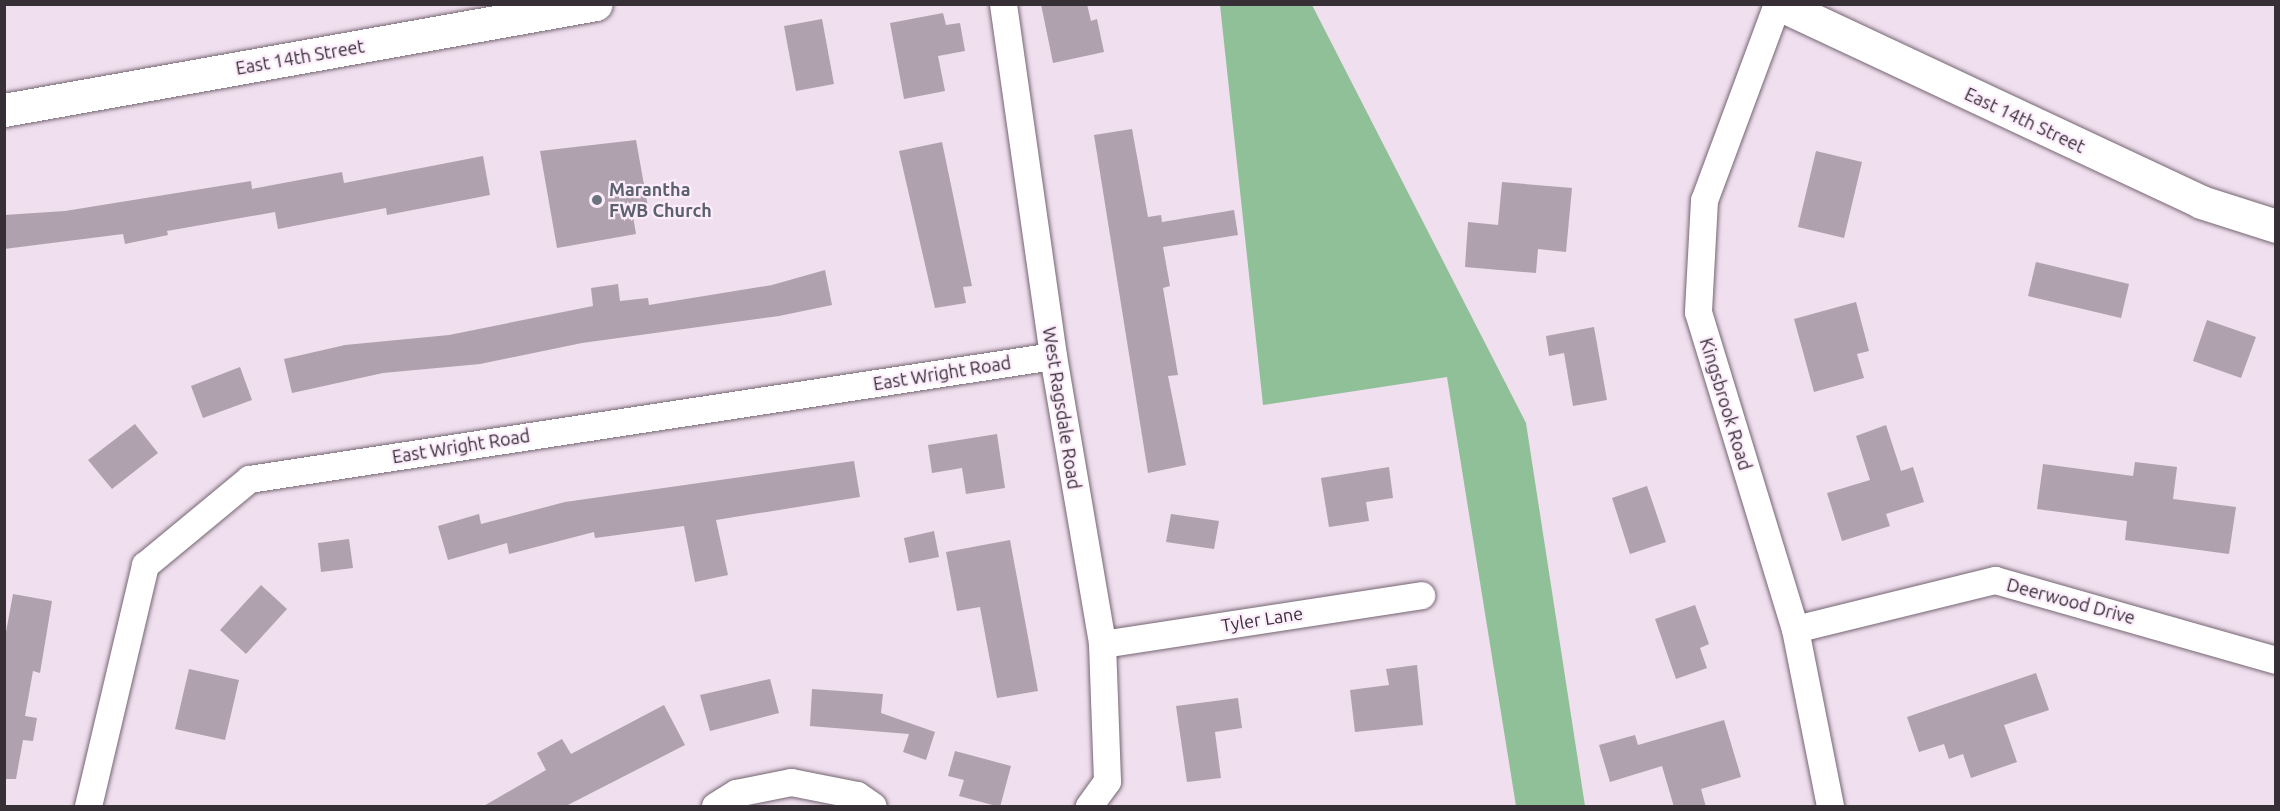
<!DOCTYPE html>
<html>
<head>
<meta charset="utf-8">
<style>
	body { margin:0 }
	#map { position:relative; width:2280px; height:811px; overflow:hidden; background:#f0dfee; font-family:Ubuntu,sans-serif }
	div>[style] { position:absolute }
	.green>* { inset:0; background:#90c097 }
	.building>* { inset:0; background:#b0a1af }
	.roads { filter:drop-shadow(0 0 2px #756673) drop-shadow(0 0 2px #756673) }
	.minor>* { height:27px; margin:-13.5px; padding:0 13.5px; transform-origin:13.5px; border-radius:13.5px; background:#fff }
	.tertiary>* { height:33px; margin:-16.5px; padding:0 16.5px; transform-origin:16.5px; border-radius:16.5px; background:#fff }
	.dots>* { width:16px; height:16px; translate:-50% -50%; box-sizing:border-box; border:3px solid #fdedfc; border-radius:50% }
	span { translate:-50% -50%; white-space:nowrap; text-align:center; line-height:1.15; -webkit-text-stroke:4.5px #fdedfc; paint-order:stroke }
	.street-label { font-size:18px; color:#362f35 }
	.worship-label { font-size:18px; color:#5b616d; font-weight:700 }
	.left { translate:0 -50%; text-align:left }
	.frame { position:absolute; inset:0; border:6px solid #362f35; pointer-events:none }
</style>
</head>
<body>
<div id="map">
	<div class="green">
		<i style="clip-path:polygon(1220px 5px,1312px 5px,1526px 423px,1585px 806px,1516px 806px,1447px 377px,1263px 405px)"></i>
	</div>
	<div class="building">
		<i style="clip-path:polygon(1041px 4px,1087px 4px,1091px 21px,1097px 19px,1104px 52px,1053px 63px)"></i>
		<i style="clip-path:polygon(943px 13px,946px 25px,960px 23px,965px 51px,938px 56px,945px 91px,904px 99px,890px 23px)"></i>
		<i style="clip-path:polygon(822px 19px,834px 84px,796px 91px,784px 26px)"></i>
		<i style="clip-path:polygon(1132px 129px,1148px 217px,1161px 215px,1162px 222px,1234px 210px,1238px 235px,1163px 247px,1170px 286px,1163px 288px,1178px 375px,1168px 376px,1186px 465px,1148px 473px,1094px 135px)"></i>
		<i style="clip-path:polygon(636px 140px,648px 207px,632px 210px,636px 234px,557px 248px,540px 151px)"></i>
		<i style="clip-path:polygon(942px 142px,972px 286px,963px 287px,966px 303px,935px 308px,899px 151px)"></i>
		<i style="clip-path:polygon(1816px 151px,1862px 162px,1844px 238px,1798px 227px)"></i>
		<i style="clip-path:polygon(483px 156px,490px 195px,387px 215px,386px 208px,278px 229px,275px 212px,167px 231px,168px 235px,125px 244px,123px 234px,4px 249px,4px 215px,65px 211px,251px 181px,252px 189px,342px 172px,344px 183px)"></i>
		<i style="clip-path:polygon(1502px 182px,1572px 188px,1566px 252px,1538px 249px,1536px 273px,1465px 267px,1468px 222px,1498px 225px)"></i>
		<i style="clip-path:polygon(2036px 262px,2129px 284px,2121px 318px,2028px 296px)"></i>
		<i style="clip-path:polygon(825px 270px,832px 305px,779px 316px,582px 343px,480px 364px,383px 373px,292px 393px,284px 359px,345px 345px,449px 335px,593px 306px,591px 288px,618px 284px,620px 301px,648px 298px,649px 305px,772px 285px)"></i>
		<i style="clip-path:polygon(1856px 302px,1869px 351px,1857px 354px,1864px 378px,1814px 392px,1794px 319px)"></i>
		<i style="clip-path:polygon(2207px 320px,2256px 337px,2241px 378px,2193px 361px)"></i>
		<i style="clip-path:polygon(1594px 327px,1607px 400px,1573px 406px,1564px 353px,1549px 356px,1546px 336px)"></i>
		<i style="clip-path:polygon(240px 367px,252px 400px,203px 418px,191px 386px)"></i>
		<i style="clip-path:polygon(135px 424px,158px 453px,112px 489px,88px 460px)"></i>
		<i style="clip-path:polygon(1886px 425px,1901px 471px,1913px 467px,1924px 502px,1886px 514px,1890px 526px,1842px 541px,1827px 493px,1870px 480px,1856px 436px)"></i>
		<i style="clip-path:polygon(997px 434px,1005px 488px,966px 494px,962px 468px,932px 473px,928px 445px)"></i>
		<i style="clip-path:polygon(854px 461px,860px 497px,716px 520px,728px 575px,695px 582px,684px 526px,595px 538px,594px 532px,509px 554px,507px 543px,448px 560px,438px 526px,479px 514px,481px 524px,565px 502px)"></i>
		<i style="clip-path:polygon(2135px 462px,2177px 467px,2173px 499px,2236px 507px,2229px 554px,2125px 540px,2127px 521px,2037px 509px,2043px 464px,2133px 476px)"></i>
		<i style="clip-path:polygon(1389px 467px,1393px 498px,1366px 502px,1369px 521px,1329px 527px,1321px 478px)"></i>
		<i style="clip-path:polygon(1647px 486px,1666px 542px,1630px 554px,1612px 498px)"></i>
		<i style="clip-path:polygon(1171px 514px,1219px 521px,1214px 549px,1166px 542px)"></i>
		<i style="clip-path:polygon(934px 531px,939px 557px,909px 563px,904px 538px)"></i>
		<i style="clip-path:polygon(349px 539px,353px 568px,321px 572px,318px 543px)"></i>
		<i style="clip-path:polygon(1010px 540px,1038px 691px,997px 698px,980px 607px,957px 611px,946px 552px)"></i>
		<i style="clip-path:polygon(261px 585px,287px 609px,246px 654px,220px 630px)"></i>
		<i style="clip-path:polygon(13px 594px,52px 601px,40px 673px,33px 671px,25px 716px,37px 718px,33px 741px,23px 740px,16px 779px,4px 779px,4px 643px)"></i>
		<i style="clip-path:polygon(1695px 605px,1709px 644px,1700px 648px,1707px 668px,1676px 679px,1655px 619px)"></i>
		<i style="clip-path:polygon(1417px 665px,1423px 725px,1355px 732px,1350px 690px,1389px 685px,1386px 669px)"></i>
		<i style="clip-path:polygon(189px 669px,239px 680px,225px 740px,175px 729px)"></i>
		<i style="clip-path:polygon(2036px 673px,2049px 710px,2004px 725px,2017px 762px,1971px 778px,1963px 754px,1949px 759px,1944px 744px,1919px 752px,1907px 717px)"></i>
		<i style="clip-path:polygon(770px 679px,779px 713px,710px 731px,700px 695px)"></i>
		<i style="clip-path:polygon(812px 689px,883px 694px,881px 713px,935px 732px,926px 760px,903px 752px,909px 734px,810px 726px)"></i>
		<i style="clip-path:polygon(1238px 698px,1242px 728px,1215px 732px,1221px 778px,1187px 782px,1176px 706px)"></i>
		<i style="clip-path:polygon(664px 705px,685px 745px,564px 807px,482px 807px,546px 770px,537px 753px,562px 739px,571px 754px)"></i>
		<i style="clip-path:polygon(1724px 720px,1741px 777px,1701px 789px,1706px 807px,1674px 807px,1662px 766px,1610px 782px,1599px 745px,1635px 735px,1638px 745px)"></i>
		<i style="clip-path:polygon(955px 751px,1011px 766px,1000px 807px,959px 796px,964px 780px,948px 776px)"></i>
	</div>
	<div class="roads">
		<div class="minor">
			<i style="left:1003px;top:4px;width:356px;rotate:81.9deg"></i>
			<i style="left:1053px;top:356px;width:292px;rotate:80.3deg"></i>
			<i style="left:1102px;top:644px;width:137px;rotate:87.9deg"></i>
			<i style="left:1107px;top:781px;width:31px;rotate:126deg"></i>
			<i style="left:1777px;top:4px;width:209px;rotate:110.4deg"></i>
			<i style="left:1704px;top:200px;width:112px;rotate:93.1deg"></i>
			<i style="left:1698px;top:312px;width:332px;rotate:73deg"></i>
			<i style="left:1795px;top:629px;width:180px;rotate:78.8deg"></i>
			<i style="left:1795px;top:629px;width:206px;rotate:-13.8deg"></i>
			<i style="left:1995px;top:580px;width:292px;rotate:15.9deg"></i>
			<i style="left:1102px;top:644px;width:323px;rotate:-8.7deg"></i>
			<i style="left:88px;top:806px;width:248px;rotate:-76.7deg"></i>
			<i style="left:145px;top:565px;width:135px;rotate:-39.6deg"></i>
			<i style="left:249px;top:479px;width:813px;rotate:-8.7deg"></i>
			<i style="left:715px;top:806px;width:25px;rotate:-32deg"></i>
			<i style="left:736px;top:793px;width:56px;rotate:-11.3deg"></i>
			<i style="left:791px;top:782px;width:67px;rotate:11.1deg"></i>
			<i style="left:857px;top:795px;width:19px;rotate:35deg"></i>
		</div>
		<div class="tertiary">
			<i style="left:1779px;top:4px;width:466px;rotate:25.1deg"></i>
			<i style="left:2201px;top:202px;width:79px;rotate:17.7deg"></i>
			<i style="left:4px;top:110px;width:601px;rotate:-10.15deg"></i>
		</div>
	</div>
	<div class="dots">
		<i style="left:597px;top:200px;background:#6b7280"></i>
	</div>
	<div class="street-label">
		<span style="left:300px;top:57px;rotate:-10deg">East 14th Street</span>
		<span style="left:2025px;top:120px;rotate:25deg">East 14th Street</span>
		<span style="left:942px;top:373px;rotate:-9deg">East Wright Road</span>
		<span style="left:1726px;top:404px;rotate:73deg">Kingsbrook Road</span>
		<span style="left:1062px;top:408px;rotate:81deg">West Ragsdale Road</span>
		<span style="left:461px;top:446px;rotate:-9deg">East Wright Road</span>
		<span style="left:2071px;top:601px;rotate:15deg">Deerwood Drive</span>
		<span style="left:1262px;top:619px;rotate:-9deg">Tyler Lane</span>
	</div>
	<div class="worship-label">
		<span class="left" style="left:609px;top:200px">Marantha<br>FWB Church</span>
	</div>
	<div class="frame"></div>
</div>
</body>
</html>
